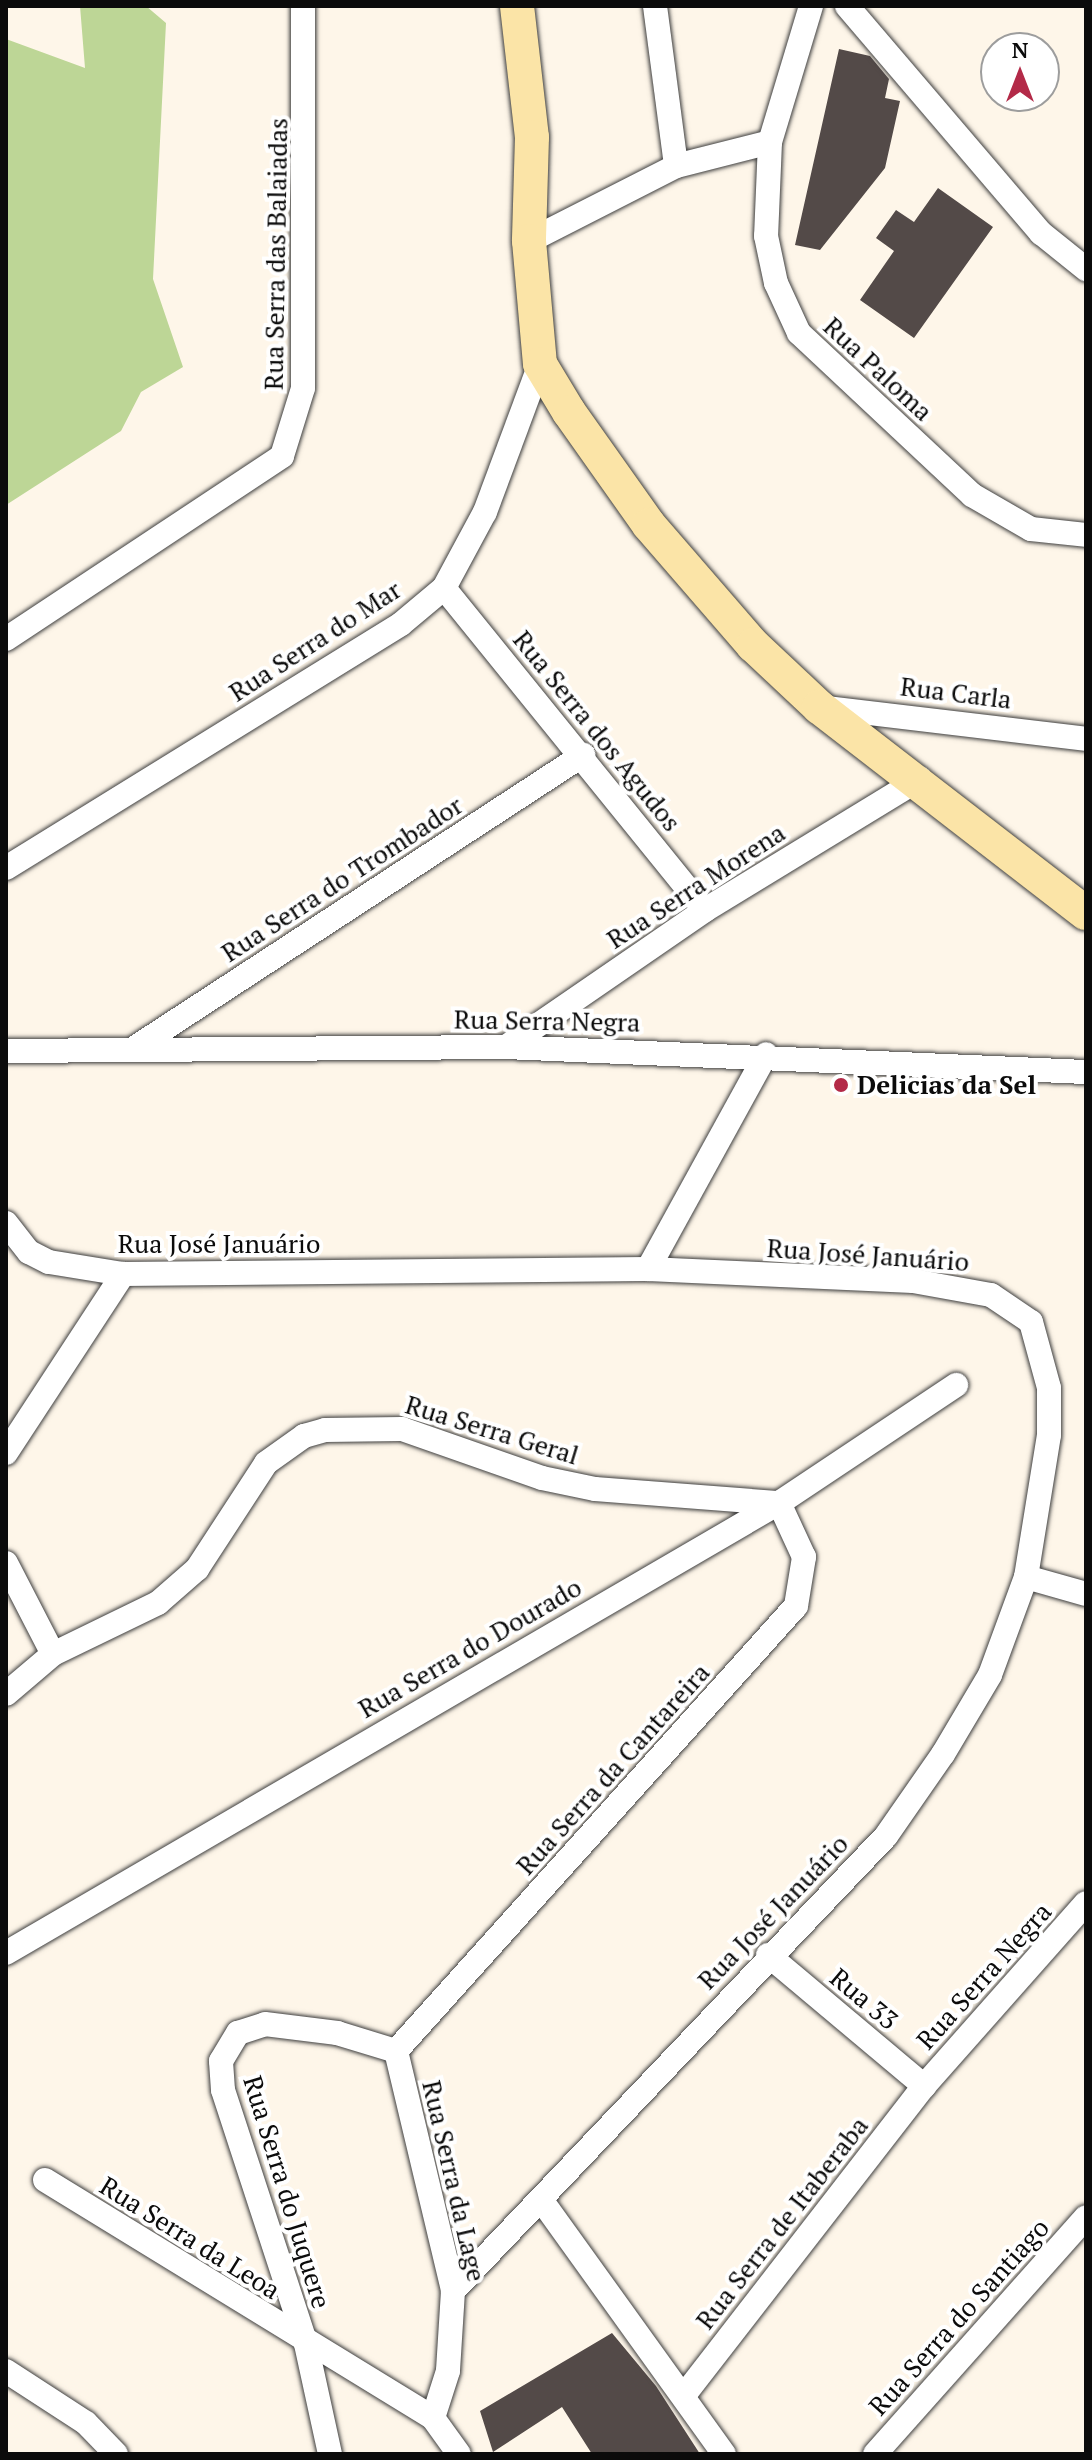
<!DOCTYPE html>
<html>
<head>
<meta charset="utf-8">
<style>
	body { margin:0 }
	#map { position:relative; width:1092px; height:2460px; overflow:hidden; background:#fef6e9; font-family:"PT Serif",serif }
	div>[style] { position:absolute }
	.forest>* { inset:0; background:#bdd696 }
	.building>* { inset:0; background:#534a48 }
	.roads { filter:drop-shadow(0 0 2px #3e3e3e) drop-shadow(0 0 2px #3e3e3e) }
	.street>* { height:24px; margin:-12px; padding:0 12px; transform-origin:12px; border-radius:12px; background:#fff }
	.secondary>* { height:34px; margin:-17px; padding:0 17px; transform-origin:17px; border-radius:17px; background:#fbe4a7 }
	.dots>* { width:22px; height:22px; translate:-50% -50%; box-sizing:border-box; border:4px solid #fff; border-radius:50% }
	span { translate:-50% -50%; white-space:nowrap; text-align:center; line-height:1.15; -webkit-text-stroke:8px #fff; paint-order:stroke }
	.street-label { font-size:26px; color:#0b0b0b }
	.poi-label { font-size:26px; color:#0b0b0b; font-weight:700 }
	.left { translate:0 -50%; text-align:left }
	.frame { position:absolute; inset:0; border:8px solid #0b0b0b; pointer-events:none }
	.north { position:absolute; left:980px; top:32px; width:80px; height:80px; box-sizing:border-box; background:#fff; border:2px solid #9d9d9d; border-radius:50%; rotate:0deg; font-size:22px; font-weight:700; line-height:32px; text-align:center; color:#0b0b0b }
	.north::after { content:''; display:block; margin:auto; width:28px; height:36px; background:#b32a48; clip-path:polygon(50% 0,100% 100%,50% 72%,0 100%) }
</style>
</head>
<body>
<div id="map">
	<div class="forest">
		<i style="clip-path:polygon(80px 6px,146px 6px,166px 23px,153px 279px,183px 367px,141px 392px,121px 431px,6px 505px,6px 39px,85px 68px)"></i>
	</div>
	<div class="building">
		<i style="clip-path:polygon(839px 49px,870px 56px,889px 79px,885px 98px,900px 101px,885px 168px,820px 250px,795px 245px)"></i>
		<i style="clip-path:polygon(938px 188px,993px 227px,914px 338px,860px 300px,894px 251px,876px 238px,896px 210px,914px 222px)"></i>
		<i style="clip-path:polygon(612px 2333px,656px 2386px,700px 2454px,592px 2454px,562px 2407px,493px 2452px,480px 2411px)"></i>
	</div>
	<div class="roads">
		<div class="street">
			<i style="left:655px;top:6px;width:161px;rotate:82.5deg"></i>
			<i style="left:847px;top:6px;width:299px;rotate:49.5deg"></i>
			<i style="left:1041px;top:233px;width:58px;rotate:38.7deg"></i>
			<i style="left:770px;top:142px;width:94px;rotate:92.4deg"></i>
			<i style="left:766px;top:236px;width:48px;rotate:78deg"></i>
			<i style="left:776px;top:283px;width:55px;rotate:65.3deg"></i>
			<i style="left:799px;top:333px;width:237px;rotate:43.1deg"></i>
			<i style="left:972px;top:495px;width:68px;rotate:30deg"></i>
			<i style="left:1031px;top:529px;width:55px;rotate:6.2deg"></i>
			<i style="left:529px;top:241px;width:165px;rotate:-27deg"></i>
			<i style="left:676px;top:166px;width:97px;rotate:-14.3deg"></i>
			<i style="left:770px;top:142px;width:142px;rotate:-73.2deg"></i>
			<i style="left:444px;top:588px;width:414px;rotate:51deg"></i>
			<i style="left:6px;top:639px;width:331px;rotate:-33.5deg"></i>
			<i style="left:282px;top:456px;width:71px;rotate:-72.8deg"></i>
			<i style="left:303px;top:388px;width:382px;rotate:-90deg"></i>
			<i style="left:819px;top:707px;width:269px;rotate:6.8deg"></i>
			<i style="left:6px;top:868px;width:464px;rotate:-31.7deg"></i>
			<i style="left:401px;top:624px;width:56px;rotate:-39.9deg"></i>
			<i style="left:444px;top:588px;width:86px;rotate:-61.7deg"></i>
			<i style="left:485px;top:512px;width:158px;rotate:-69.6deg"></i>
			<i style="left:506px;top:1047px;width:242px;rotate:-34.5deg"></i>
			<i style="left:705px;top:910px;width:252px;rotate:-31.4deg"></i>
			<i style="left:133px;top:1049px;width:538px;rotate:-33.16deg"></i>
			<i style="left:6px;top:1051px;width:500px;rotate:-0.46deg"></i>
			<i style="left:506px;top:1047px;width:581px;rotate:2.47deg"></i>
			<i style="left:6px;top:1223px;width:37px;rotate:52deg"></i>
			<i style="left:29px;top:1252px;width:22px;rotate:27deg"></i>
			<i style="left:49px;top:1262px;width:75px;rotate:9.2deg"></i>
			<i style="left:123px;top:1274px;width:525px;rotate:-0.55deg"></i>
			<i style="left:648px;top:1269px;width:265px;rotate:2.6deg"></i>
			<i style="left:913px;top:1281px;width:79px;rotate:10.2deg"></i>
			<i style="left:991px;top:1295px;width:48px;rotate:34deg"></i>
			<i style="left:1031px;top:1322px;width:68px;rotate:74.7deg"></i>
			<i style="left:1049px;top:1388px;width:47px;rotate:90deg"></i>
			<i style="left:1049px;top:1435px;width:144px;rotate:99.2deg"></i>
			<i style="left:1026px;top:1577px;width:104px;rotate:110.2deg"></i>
			<i style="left:990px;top:1675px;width:92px;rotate:120.7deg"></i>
			<i style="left:943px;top:1754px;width:100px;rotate:124.8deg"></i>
			<i style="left:886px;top:1836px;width:628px;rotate:133.58deg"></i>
			<i style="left:648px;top:1269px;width:245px;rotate:-61.2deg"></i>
			<i style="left:6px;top:1453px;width:214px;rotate:-56.8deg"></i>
			<i style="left:6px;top:1563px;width:102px;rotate:62.7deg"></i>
			<i style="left:1026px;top:1577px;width:62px;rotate:15.8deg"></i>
			<i style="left:6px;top:1694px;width:62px;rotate:-40.4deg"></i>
			<i style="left:53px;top:1654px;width:117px;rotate:-25.9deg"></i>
			<i style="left:158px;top:1603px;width:52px;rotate:-41.1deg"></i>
			<i style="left:197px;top:1569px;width:126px;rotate:-56.9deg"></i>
			<i style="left:266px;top:1463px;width:47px;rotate:-35.4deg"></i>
			<i style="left:304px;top:1436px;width:22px;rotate:-16deg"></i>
			<i style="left:325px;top:1430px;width:77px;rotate:-0.7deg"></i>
			<i style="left:402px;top:1429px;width:148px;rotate:19.3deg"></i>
			<i style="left:542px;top:1478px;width:54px;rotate:11.7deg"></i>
			<i style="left:595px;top:1489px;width:185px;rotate:4.4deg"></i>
			<i style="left:6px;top:1953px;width:894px;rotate:-30.21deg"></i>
			<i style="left:779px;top:1503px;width:213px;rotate:-33.7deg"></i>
			<i style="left:768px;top:1955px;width:204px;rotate:40deg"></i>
			<i style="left:396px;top:2051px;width:598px;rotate:-48.05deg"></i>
			<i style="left:796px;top:1606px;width:50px;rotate:-80.7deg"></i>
			<i style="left:804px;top:1557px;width:60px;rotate:-114.8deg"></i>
			<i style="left:396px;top:2051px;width:247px;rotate:76.6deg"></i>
			<i style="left:453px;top:2291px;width:80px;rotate:93.6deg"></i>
			<i style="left:448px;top:2371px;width:49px;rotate:107.7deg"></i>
			<i style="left:45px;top:2180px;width:455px;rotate:31.5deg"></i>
			<i style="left:433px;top:2418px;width:44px;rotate:54.2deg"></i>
			<i style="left:542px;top:2201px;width:312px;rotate:54.3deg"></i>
			<i style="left:6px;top:2371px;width:95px;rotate:33deg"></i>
			<i style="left:86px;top:2423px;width:43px;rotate:45.9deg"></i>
			<i style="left:685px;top:2394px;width:390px;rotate:-52.2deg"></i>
			<i style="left:924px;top:2086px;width:244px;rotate:-48.5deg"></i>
			<i style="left:330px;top:2454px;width:113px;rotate:-102.3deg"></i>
			<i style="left:306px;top:2344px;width:267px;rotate:-108.1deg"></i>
			<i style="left:223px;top:2090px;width:29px;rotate:-94deg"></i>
			<i style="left:221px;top:2061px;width:33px;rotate:-59deg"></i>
			<i style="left:238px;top:2033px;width:28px;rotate:-18deg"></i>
			<i style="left:265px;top:2024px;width:73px;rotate:7.1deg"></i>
			<i style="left:337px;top:2033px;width:62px;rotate:17deg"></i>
			<i style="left:875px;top:2454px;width:317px;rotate:-48.3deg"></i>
		</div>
		<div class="secondary">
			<i style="left:517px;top:6px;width:132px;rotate:83.5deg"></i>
			<i style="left:532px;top:137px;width:104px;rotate:91.7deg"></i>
			<i style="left:529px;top:241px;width:123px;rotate:84.9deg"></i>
			<i style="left:540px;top:364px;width:56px;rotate:58.9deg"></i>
			<i style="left:569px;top:412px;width:138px;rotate:54.7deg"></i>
			<i style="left:649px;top:525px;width:159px;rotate:49.1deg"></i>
			<i style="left:753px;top:645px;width:91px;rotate:43.2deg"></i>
			<i style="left:819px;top:707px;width:337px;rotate:37.7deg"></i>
		</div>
	</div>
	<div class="dots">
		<i style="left:841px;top:1085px;background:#b32a48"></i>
	</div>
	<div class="street-label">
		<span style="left:276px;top:254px;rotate:-89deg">Rua Serra das Balaiadas</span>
		<span style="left:878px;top:369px;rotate:43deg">Rua Paloma</span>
		<span style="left:315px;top:641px;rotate:-33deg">Rua Serra do Mar</span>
		<span style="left:956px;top:693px;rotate:7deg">Rua Carla</span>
		<span style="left:597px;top:731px;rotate:51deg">Rua Serra dos Agudos</span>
		<span style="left:342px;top:879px;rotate:-33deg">Rua Serra do Trombador</span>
		<span style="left:696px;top:886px;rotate:-33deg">Rua Serra Morena</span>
		<span style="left:547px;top:1021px;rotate:1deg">Rua Serra Negra</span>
		<span style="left:219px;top:1244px">Rua José Januário</span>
		<span style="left:868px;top:1255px;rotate:4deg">Rua José Januário</span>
		<span style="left:492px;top:1430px;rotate:17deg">Rua Serra Geral</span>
		<span style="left:470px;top:1648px;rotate:-30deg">Rua Serra do Dourado</span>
		<span style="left:613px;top:1769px;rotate:-48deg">Rua Serra da Cantareira</span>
		<span style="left:773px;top:1912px;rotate:-46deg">Rua José Januário</span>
		<span style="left:984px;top:1976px;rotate:-48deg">Rua Serra Negra</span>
		<span style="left:864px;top:1999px;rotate:40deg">Rua 33</span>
		<span style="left:454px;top:2181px;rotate:77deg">Rua Serra da Lage</span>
		<span style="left:287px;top:2192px;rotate:73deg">Rua Serra do Juquere</span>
		<span style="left:782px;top:2223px;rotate:-52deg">Rua Serra de Itaberaba</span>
		<span style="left:190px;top:2238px;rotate:32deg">Rua Serra da Leoa</span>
		<span style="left:959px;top:2317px;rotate:-48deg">Rua Serra do Santiago</span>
	</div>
	<div class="poi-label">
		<span class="left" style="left:857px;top:1085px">Delicias da Sel</span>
	</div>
	<div class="frame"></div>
	<div class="north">N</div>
</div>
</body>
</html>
